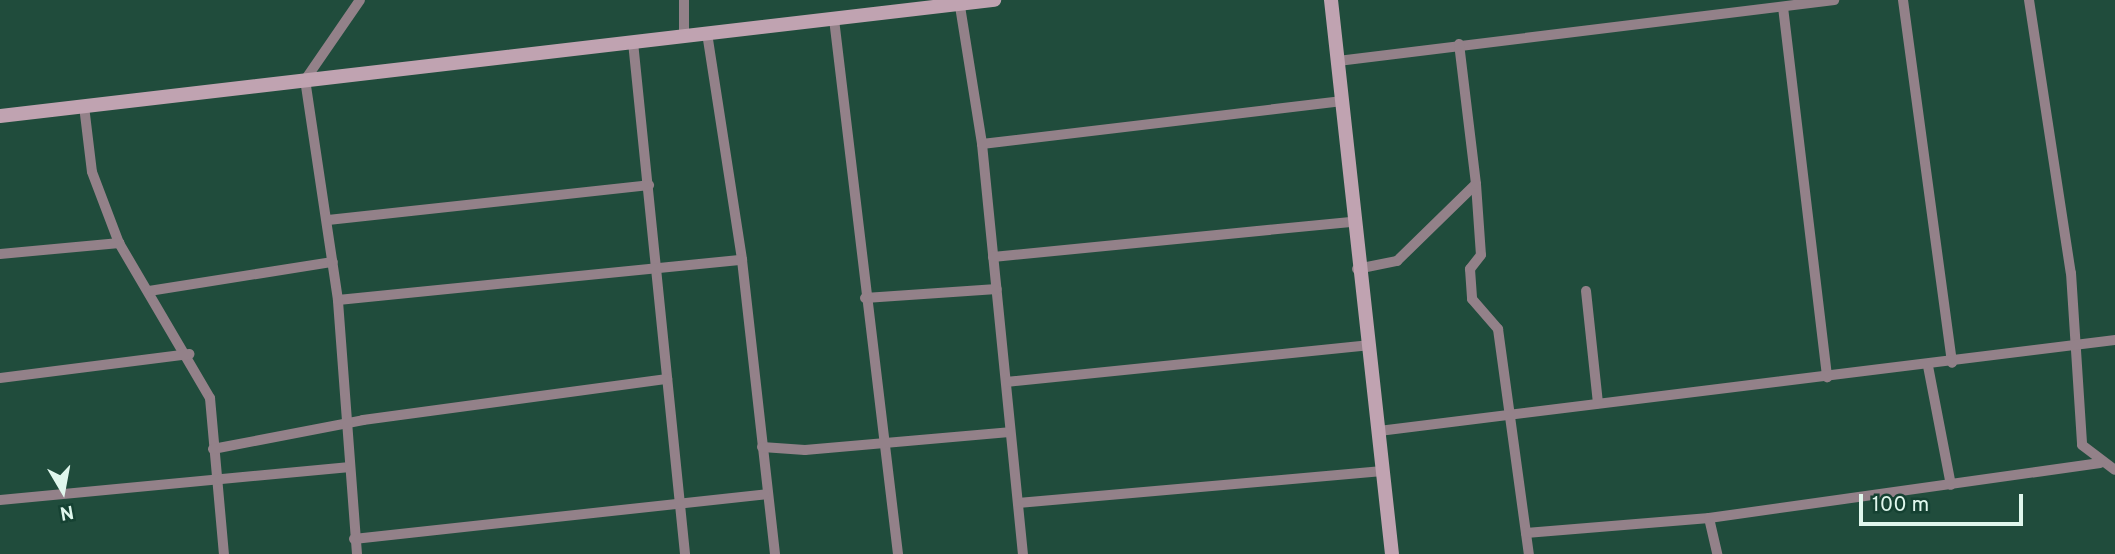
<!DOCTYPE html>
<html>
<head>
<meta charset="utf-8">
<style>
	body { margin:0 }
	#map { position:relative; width:2115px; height:554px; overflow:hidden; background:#204c3c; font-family:Overpass,sans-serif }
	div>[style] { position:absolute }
	.street>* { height:10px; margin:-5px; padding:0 5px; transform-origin:5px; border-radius:5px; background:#938189 }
	.secondary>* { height:14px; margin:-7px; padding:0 7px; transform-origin:7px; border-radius:7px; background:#c0a3b1 }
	span { translate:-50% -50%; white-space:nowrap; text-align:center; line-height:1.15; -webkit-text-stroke:7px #154132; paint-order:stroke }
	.north { position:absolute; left:28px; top:456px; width:70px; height:70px; -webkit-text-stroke:5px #154132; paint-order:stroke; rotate:170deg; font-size:19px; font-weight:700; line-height:28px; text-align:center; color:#e0f7ed }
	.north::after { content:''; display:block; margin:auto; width:24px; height:32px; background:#e0f7ed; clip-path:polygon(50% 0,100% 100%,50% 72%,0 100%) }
	.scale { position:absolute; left:1859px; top:494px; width:164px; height:32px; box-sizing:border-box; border:4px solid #e0f7ed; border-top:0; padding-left:9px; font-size:21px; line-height:24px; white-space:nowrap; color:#e0f7ed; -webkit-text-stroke:5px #154132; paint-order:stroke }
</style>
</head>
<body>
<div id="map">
	<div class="street">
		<i style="left:684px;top:0;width:36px;rotate:90deg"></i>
		<i style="left:959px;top:0;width:146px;rotate:80.9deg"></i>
		<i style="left:982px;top:144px;width:412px;rotate:84.3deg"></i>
		<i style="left:1903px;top:0;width:366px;rotate:82.3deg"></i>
		<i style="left:2029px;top:0;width:276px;rotate:81.3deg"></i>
		<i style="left:2071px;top:273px;width:172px;rotate:86.3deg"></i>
		<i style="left:2082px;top:445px;width:41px;rotate:37.1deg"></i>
		<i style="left:1783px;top:7px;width:373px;rotate:83.2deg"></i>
		<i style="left:834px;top:19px;width:539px;rotate:83.18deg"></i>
		<i style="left:707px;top:33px;width:230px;rotate:81.2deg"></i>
		<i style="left:742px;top:260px;width:296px;rotate:83.6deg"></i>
		<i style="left:633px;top:42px;width:515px;rotate:84.2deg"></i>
		<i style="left:1338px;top:61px;width:500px;rotate:-7deg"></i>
		<i style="left:84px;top:106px;width:66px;rotate:83.1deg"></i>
		<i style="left:92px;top:172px;width:76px;rotate:69.2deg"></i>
		<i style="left:119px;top:243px;width:180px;rotate:59.6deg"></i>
		<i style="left:210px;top:398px;width:157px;rotate:84.9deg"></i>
		<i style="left:982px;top:144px;width:363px;rotate:-6.8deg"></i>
		<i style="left:1476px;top:184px;width:71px;rotate:86deg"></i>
		<i style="left:1481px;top:255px;width:18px;rotate:128deg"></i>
		<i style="left:1470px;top:269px;width:30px;rotate:86deg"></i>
		<i style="left:1472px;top:299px;width:40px;rotate:49deg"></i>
		<i style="left:1498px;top:329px;width:227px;rotate:82.2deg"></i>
		<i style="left:328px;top:220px;width:323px;rotate:-6.2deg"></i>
		<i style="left:0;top:254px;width:120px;rotate:-5.3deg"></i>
		<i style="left:993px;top:257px;width:362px;rotate:-5.6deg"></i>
		<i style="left:1357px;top:269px;width:41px;rotate:-11.3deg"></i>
		<i style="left:1397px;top:261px;width:110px;rotate:-44.3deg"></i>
		<i style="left:1476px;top:184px;width:141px;rotate:-96.9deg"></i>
		<i style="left:149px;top:291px;width:186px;rotate:-9deg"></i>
		<i style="left:1586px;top:291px;width:113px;rotate:83.9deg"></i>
		<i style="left:865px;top:298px;width:132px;rotate:-3.9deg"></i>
		<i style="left:338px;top:300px;width:406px;rotate:-5.7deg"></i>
		<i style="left:1928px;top:366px;width:121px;rotate:79.1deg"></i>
		<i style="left:0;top:378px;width:191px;rotate:-7.2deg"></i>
		<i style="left:1006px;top:382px;width:364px;rotate:-5.8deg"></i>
		<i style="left:1379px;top:431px;width:742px;rotate:-7.05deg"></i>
		<i style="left:762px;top:447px;width:43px;rotate:4deg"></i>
		<i style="left:805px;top:450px;width:205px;rotate:-5deg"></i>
		<i style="left:213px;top:449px;width:153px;rotate:-10.9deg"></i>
		<i style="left:363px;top:420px;width:307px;rotate:-7.7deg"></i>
		<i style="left:0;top:500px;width:349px;rotate:-5.4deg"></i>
		<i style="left:1018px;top:503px;width:366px;rotate:-5deg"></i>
		<i style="left:1709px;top:518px;width:37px;rotate:77deg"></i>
		<i style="left:1526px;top:533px;width:184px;rotate:-4.7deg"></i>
		<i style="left:1709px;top:518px;width:395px;rotate:-8deg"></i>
		<i style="left:354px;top:539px;width:413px;rotate:-6.2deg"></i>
		<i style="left:357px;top:554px;width:255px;rotate:-94.3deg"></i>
		<i style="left:338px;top:300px;width:222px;rotate:-98.5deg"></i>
		<i style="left:305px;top:80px;width:97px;rotate:-55.5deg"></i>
	</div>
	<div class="secondary">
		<i style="left:1331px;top:0;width:557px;rotate:83.72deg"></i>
		<i style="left:0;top:116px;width:1001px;rotate:-6.66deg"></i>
	</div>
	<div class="north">N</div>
	<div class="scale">100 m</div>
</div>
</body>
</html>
